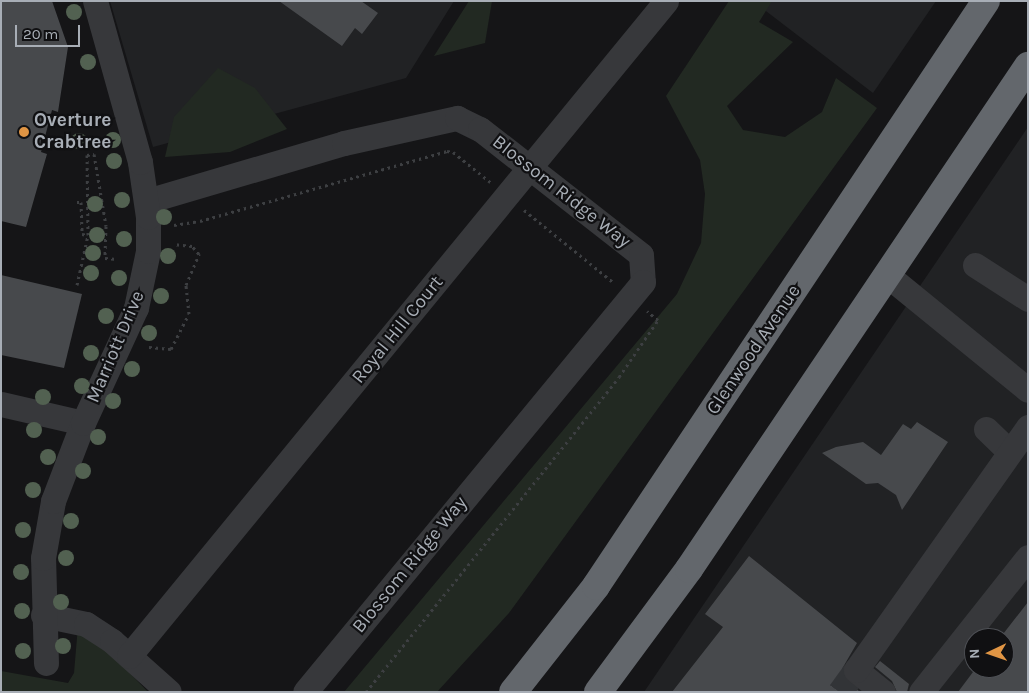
<!DOCTYPE html>
<html>
<head>
<meta charset="utf-8">
<style>
	body { margin:0 }
	#map { position:relative; width:1029px; height:693px; overflow:hidden; background:#151517; font-family:Karla,sans-serif }
	div>[style] { position:absolute }
	.built>* { inset:0; background:#212224 }
	.green>* { inset:0; background:#222922 }
	.building>* { inset:0; background:#47494c }
	.minor-tunnel>* { height:25px; margin-top:-12.5px; transform-origin:0; background:repeating-linear-gradient(90deg,#323437 0 25px,transparent 0 37px) }
	.path>* { height:3px; margin-top:-1.5px; transform-origin:0; background:repeating-linear-gradient(90deg,#3d3f42 0 2.5px,transparent 0 6.5px) }
	.minor>* { height:25px; margin:-12.5px; padding:0 12.5px; transform-origin:12.5px; border-radius:12.5px; background:#37383b }
	.highway>* { height:28px; margin:-14px; padding:0 14px; transform-origin:14px; border-radius:14px; background:#63676c }
	.trees>* { width:16px; height:16px; margin:-8px; border-radius:50%; background:#526151 }
	.dots>* { width:14px; height:14px; translate:-50% -50%; box-sizing:border-box; border:2px solid #101012; border-radius:50% }
	span { translate:-50% -50%; white-space:nowrap; text-align:center; line-height:1.15; -webkit-text-stroke:4.5px #101012; paint-order:stroke }
	.poi-label { font-size:19px; color:#a8aeb6; font-weight:700 }
	.left { translate:0 -50%; text-align:left }
	.street-label { font-size:19px; color:#a8aeb6 }
	.frame { position:absolute; inset:0; border:2px solid #a8aeb6; pointer-events:none }
	.north { position:absolute; left:964px; top:628px; width:50px; height:50px; box-sizing:border-box; background:#101012; border:1px solid #4d4f54; border-radius:50%; rotate:267deg; font-size:14px; font-weight:700; line-height:20px; text-align:center; color:#a8aeb6 }
	.north::after { content:''; display:block; margin:auto; width:18px; height:22px; background:#e09544; clip-path:polygon(50% 0,100% 100%,50% 72%,0 100%) }
	.scale { position:absolute; left:15px; top:25px; width:65px; height:22px; box-sizing:border-box; border:2px solid #a8aeb6; border-top:0; padding-left:6px; font-size:15px; line-height:18px; white-space:nowrap; color:#a8aeb6; -webkit-text-stroke:4px #101012; paint-order:stroke }
</style>
</head>
<body>
<div id="map">
	<div class="built">
		<i style="clip-path:polygon(110px 1px,454px 1px,406px 78px,153px 147px)"></i>
		<i style="clip-path:polygon(753px 1px,936px 1px,873px 93px)"></i>
		<i style="clip-path:polygon(evenodd,1028px 127px,1028px 692px,644px 692px,1028px 127px,974px 638px,1004px 638px,1004px 668px,974px 668px,974px 638px)"></i>
	</div>
	<div class="green">
		<i style="clip-path:polygon(469px 1px,492px 1px,485px 43px,434px 56px)"></i>
		<i style="clip-path:polygon(729px 1px,772px 1px,759px 22px,793px 42px,727px 106px,743px 130px,785px 137px,822px 112px,836px 78px,877px 108px,509px 613px,437px 692px,344px 692px,677px 294px,701px 243px,705px 194px,700px 160px,666px 96px)"></i>
		<i style="clip-path:polygon(218px 68px,255px 88px,287px 129px,230px 152px,165px 157px,174px 117px)"></i>
		<i style="clip-path:polygon(78px 626px,91px 633px,148px 692px,1px 692px,1px 671px,68px 683px,74px 673px)"></i>
	</div>
	<div class="building">
		<i style="clip-path:polygon(1px 1px,52px 1px,68px 47px,58px 112px,52px 110px,41px 152px,47px 154px,26px 227px,1px 221px)"></i>
		<i style="clip-path:polygon(279px 1px,361px 1px,378px 13px,362px 34px,355px 28px,342px 46px)"></i>
		<i style="clip-path:polygon(1px 275px,82px 294px,64px 368px,1px 355px)"></i>
		<i style="clip-path:polygon(917px 422px,948px 442px,902px 510px,896px 495px,878px 483px,866px 484px,822px 453px,836px 447px,863px 442px,881px 455px,903px 424px,911px 429px)"></i>
		<i style="clip-path:polygon(749px 556px,857px 643px,842px 669px,847px 681px,860px 692px,672px 692px,723px 627px,705px 614px)"></i>
		<i style="clip-path:polygon(1028px 602px,1028px 692px,958px 692px,976px 668px,1004px 668px,1004px 638px,1000px 638px)"></i>
		<i style="clip-path:polygon(880px 661px,909px 684px,907px 692px,897px 692px,892px 681px,875px 667px)"></i>
	</div>
	<div class="minor-tunnel">
		<i style="left:840px;top:692px;width:27px;rotate:-54deg"></i>
	</div>
	<div class="path">
		<i style="left:77px;top:202px;width:4px"></i>
		<i style="left:81px;top:202px;width:32px;rotate:88deg"></i>
		<i style="left:82px;top:234px;width:6px;rotate:9deg"></i>
		<i style="left:524px;top:210px;width:116px;rotate:39deg"></i>
		<i style="left:174px;top:225px;width:26px;rotate:-9deg"></i>
		<i style="left:200px;top:221px;width:257px;rotate:-15.8deg"></i>
		<i style="left:447px;top:151px;width:6px;rotate:9deg"></i>
		<i style="left:453px;top:152px;width:48px;rotate:39deg"></i>
		<i style="left:77px;top:285px;width:51px;rotate:-77.6deg"></i>
		<i style="left:88px;top:235px;width:80px;rotate:-90.7deg"></i>
		<i style="left:87px;top:155px;width:7px;rotate:-8deg"></i>
		<i style="left:94px;top:154px;width:73px;rotate:80.5deg"></i>
		<i style="left:106px;top:226px;width:32px;rotate:92deg"></i>
		<i style="left:105px;top:258px;width:12px;rotate:5deg"></i>
		<i style="left:149px;top:347px;width:22px;rotate:5deg"></i>
		<i style="left:171px;top:349px;width:39px;rotate:-63deg"></i>
		<i style="left:189px;top:314px;width:29px;rotate:-96deg"></i>
		<i style="left:186px;top:285px;width:34px;rotate:-67deg"></i>
		<i style="left:199px;top:254px;width:11px;rotate:-131deg"></i>
		<i style="left:192px;top:246px;width:19px;rotate:-174deg"></i>
		<i style="left:366px;top:692px;width:404px;rotate:-51.2deg"></i>
		<i style="left:619px;top:377px;width:69px;rotate:-55.6deg"></i>
		<i style="left:658px;top:320px;width:14px;rotate:-141deg"></i>
	</div>
	<div class="minor">
		<i style="left:147px;top:201px;width:205px;rotate:-16.4deg"></i>
		<i style="left:344px;top:143px;width:116px;rotate:-12.5deg"></i>
		<i style="left:457px;top:118px;width:25px;rotate:26deg"></i>
		<i style="left:480px;top:129px;width:204px;rotate:38deg"></i>
		<i style="left:641px;top:255px;width:27px;rotate:86deg"></i>
		<i style="left:643px;top:282px;width:531px;rotate:129.5deg"></i>
		<i style="left:975px;top:265px;width:63px;rotate:32.7deg"></i>
		<i style="left:887px;top:275px;width:182px;rotate:39.2deg"></i>
		<i style="left:1px;top:404px;width:84px;rotate:13deg"></i>
		<i style="left:986px;top:429px;width:33px;rotate:44deg"></i>
		<i style="left:43px;top:615px;width:44px;rotate:11.8deg"></i>
		<i style="left:86px;top:624px;width:31px;rotate:33deg"></i>
		<i style="left:112px;top:641px;width:76px;rotate:41.8deg"></i>
		<i style="left:129px;top:656px;width:847px;rotate:-50.65deg"></i>
		<i style="left:46px;top:663px;width:105px;rotate:-91.6deg"></i>
		<i style="left:43px;top:558px;width:58px;rotate:-80deg"></i>
		<i style="left:53px;top:501px;width:84px;rotate:-69deg"></i>
		<i style="left:83px;top:423px;width:127px;rotate:-65.3deg"></i>
		<i style="left:136px;top:308px;width:58px;rotate:-78.1deg"></i>
		<i style="left:148px;top:251px;width:34px;rotate:-90deg"></i>
		<i style="left:148px;top:217px;width:56px;rotate:-98.3deg"></i>
		<i style="left:140px;top:162px;width:167px;rotate:-105.6deg"></i>
		<i style="left:883px;top:692px;width:35px;rotate:-141deg"></i>
		<i style="left:856px;top:670px;width:298px;rotate:-54.7deg"></i>
		<i style="left:921px;top:692px;width:172px;rotate:-51.6deg"></i>
	</div>
	<div class="highway">
		<i style="left:513px;top:692px;width:135px;rotate:-51.9deg"></i>
		<i style="left:596px;top:586px;width:703px;rotate:-56.31deg"></i>
		<i style="left:598px;top:692px;width:153px;rotate:-53.5deg"></i>
		<i style="left:689px;top:569px;width:607px;rotate:-56.02deg"></i>
	</div>
	<div class="trees">
		<i style="left:74px;top:12px"></i>
		<i style="left:88px;top:62px"></i>
		<i style="left:113px;top:140px"></i>
		<i style="left:79px;top:141px"></i>
		<i style="left:114px;top:161px"></i>
		<i style="left:122px;top:200px"></i>
		<i style="left:95px;top:204px"></i>
		<i style="left:164px;top:217px"></i>
		<i style="left:97px;top:235px"></i>
		<i style="left:124px;top:239px"></i>
		<i style="left:93px;top:253px"></i>
		<i style="left:168px;top:256px"></i>
		<i style="left:91px;top:273px"></i>
		<i style="left:119px;top:278px"></i>
		<i style="left:161px;top:296px"></i>
		<i style="left:106px;top:316px"></i>
		<i style="left:149px;top:333px"></i>
		<i style="left:91px;top:353px"></i>
		<i style="left:132px;top:369px"></i>
		<i style="left:82px;top:386px"></i>
		<i style="left:43px;top:397px"></i>
		<i style="left:113px;top:401px"></i>
		<i style="left:34px;top:430px"></i>
		<i style="left:98px;top:437px"></i>
		<i style="left:48px;top:457px"></i>
		<i style="left:83px;top:471px"></i>
		<i style="left:33px;top:490px"></i>
		<i style="left:71px;top:521px"></i>
		<i style="left:23px;top:530px"></i>
		<i style="left:66px;top:558px"></i>
		<i style="left:21px;top:572px"></i>
		<i style="left:61px;top:602px"></i>
		<i style="left:22px;top:611px"></i>
		<i style="left:63px;top:646px"></i>
		<i style="left:23px;top:651px"></i>
	</div>
	<div class="dots">
		<i style="left:24px;top:132px;background:#e09544"></i>
	</div>
	<div class="poi-label">
		<span class="left" style="left:34px;top:132px">Overture<br>Crabtree</span>
	</div>
	<div class="street-label">
		<span style="left:561px;top:192px;rotate:38deg">Blossom Ridge Way</span>
		<span style="left:398px;top:330px;rotate:-51deg">Royal Hill Court</span>
		<span style="left:116px;top:347px;rotate:-67deg">Marriott Drive</span>
		<span style="left:754px;top:350px;rotate:-56deg">Glenwood Avenue</span>
		<span style="left:410px;top:565px;rotate:-51deg">Blossom Ridge Way</span>
	</div>
	<div class="frame"></div>
	<div class="north">N</div>
	<div class="scale">20 m</div>
</div>
</body>
</html>
